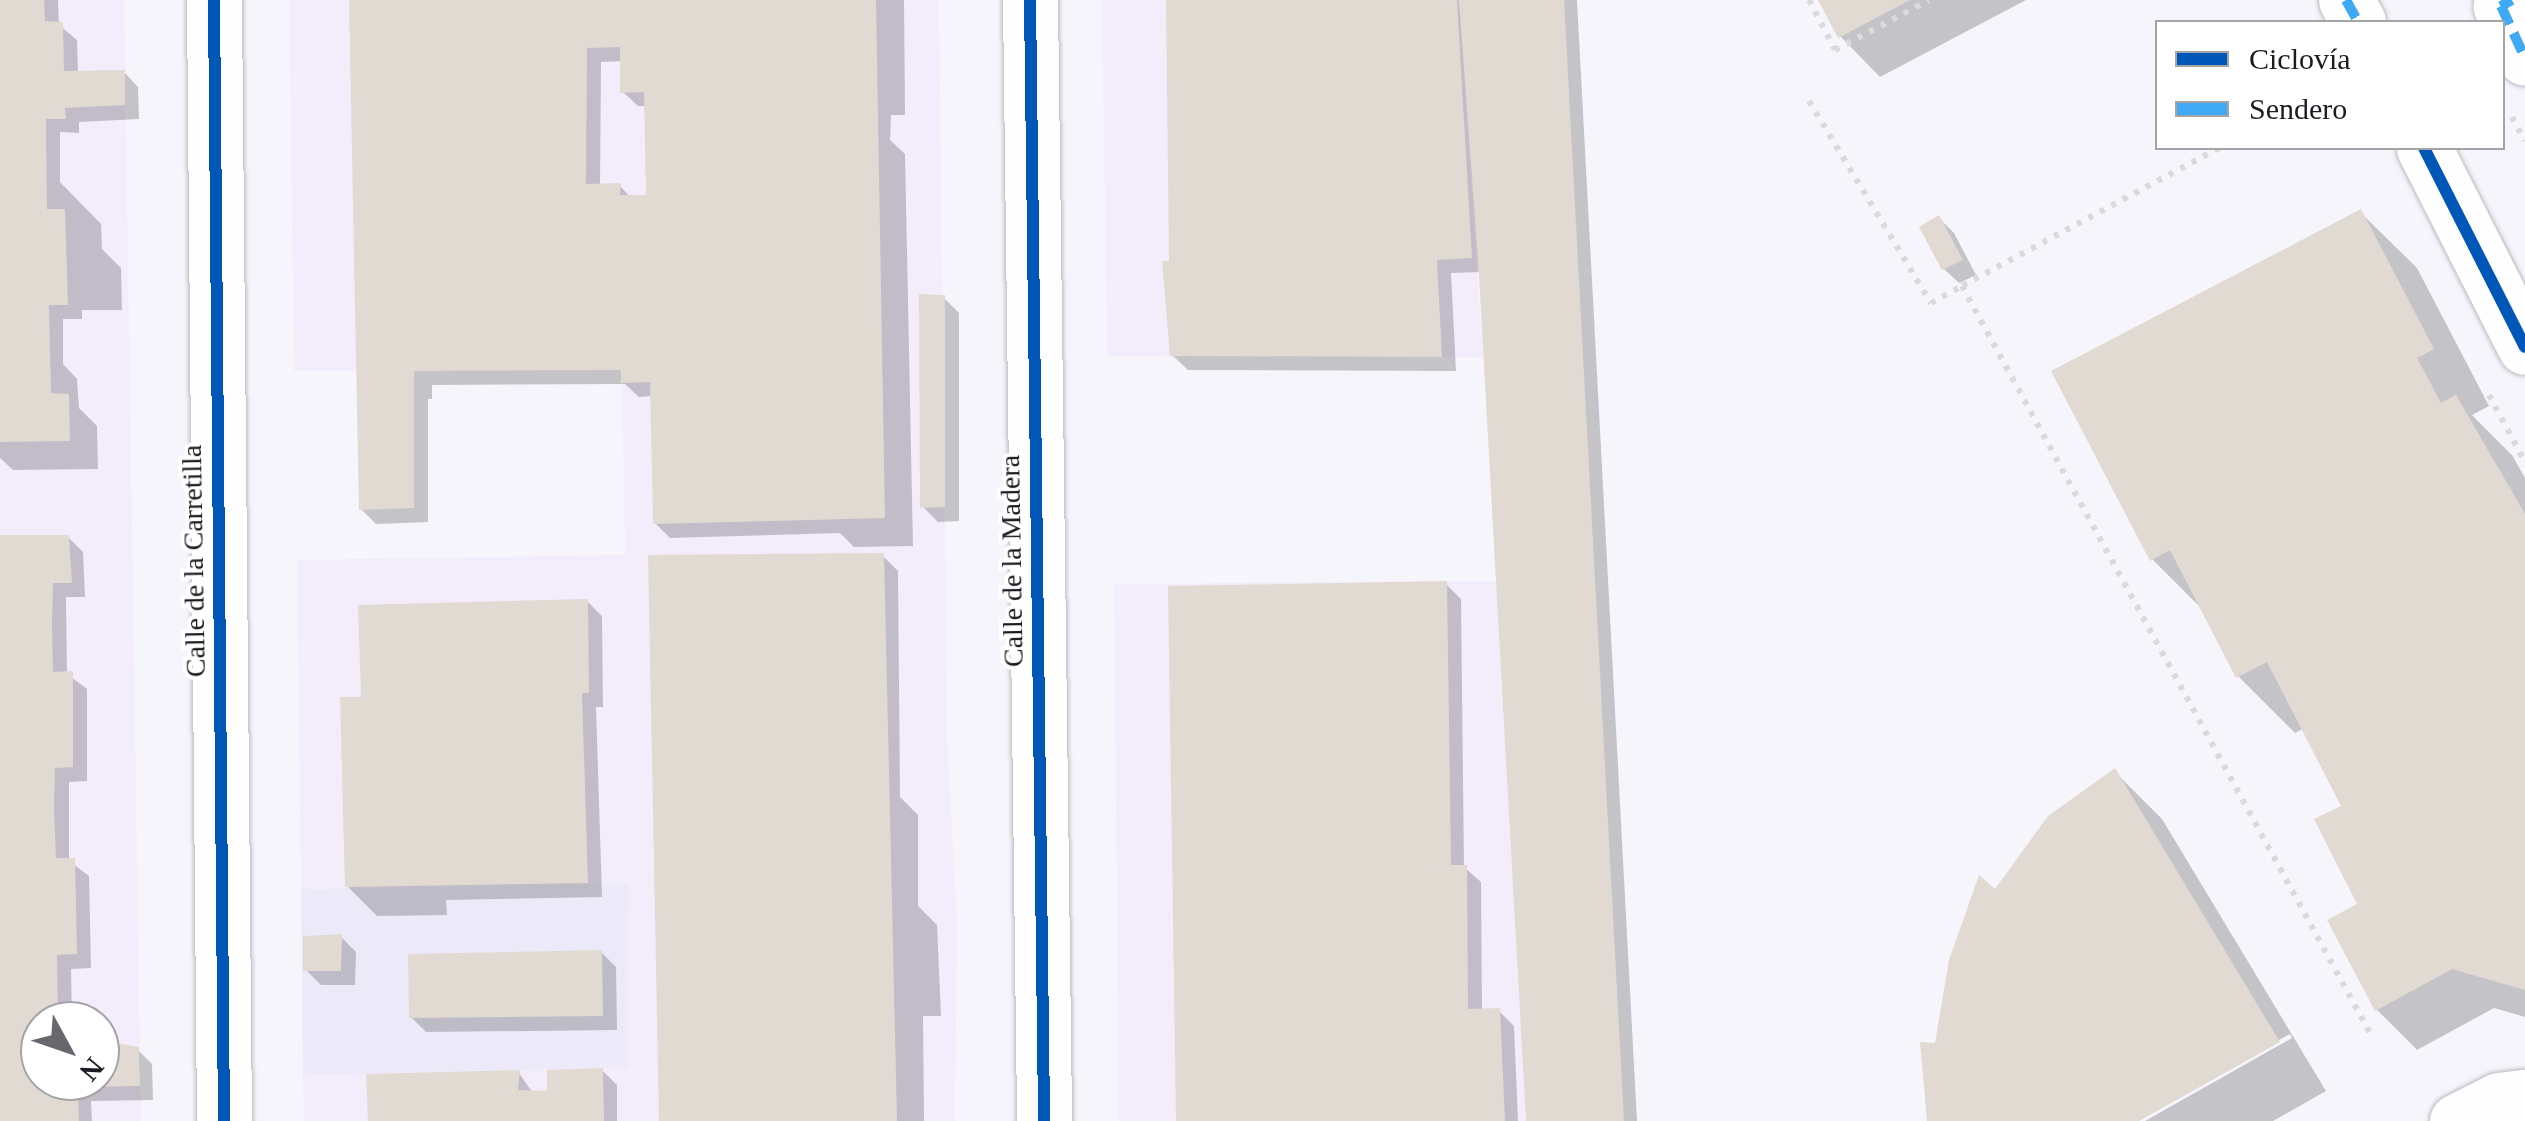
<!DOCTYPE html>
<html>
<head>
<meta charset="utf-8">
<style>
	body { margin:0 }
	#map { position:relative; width:2525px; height:1121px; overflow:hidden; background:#f6f5fb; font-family:"Times New Roman",serif }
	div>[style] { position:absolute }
	.built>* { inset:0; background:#eceaf8 }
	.industrial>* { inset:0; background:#f3ecfa }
	.shadow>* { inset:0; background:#0003 }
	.building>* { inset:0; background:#e1dad2 }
	.path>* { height:6px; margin-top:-3px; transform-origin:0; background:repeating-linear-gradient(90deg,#dadadc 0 5px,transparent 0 13px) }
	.roads { filter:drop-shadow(0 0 2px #bbbac0) drop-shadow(0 0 2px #bbbac0) }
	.minor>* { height:55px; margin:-27.5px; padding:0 27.5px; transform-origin:27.5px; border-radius:27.5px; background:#fefefe }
	.quiet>* { height:10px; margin-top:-5px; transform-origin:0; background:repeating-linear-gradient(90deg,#3fa9f5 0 20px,transparent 0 30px) }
	.cycleway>* { height:12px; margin:-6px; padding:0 6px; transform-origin:6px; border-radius:6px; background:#0057b8 }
	span { translate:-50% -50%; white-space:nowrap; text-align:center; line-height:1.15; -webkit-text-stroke:8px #fff; paint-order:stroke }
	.street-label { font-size:28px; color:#1c1b21 }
	.legend { position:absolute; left:2155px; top:20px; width:350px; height:130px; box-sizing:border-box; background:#fff; border:2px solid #a4a4a6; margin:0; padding:12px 18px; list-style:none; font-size:30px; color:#1c1b21 }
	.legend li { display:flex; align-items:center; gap:20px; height:50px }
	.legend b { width:50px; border:2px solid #a4a4a6 }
	.north { position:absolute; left:20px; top:1001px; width:100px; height:100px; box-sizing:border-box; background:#fff; border:2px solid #a4a4a6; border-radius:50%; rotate:130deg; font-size:28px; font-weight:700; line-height:40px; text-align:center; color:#1c1b21 }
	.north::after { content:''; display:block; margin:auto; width:35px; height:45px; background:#68676d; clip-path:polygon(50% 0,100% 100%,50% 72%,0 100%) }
</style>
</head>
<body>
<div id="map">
	<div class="built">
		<i style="clip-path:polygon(629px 883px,628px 1068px,303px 1075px,301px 889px)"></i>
	</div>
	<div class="industrial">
		<i style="clip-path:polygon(evenodd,0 0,124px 0,141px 1121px,0 1121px,0 0,40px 1021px,100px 1021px,100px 1081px,40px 1081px,40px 1021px)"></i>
		<i style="clip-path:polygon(289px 0,939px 0,947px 737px,957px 923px,955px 1121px,304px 1121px,303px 1075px,628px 1067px,629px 883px,301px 889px,297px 560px,625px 555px,622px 370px,294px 371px)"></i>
		<i style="clip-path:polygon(1102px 0,1459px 0,1483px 357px,1107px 356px)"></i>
		<i style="clip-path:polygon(1496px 581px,1526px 1121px,1119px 1121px,1114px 584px)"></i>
	</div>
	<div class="shadow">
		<i style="clip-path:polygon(0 0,58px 0,59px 25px,77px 40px,78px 73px,124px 72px,138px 87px,139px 119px,79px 122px,79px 133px,60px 132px,60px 182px,101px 224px,102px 249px,121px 268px,122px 310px,82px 310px,82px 319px,63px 319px,63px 364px,77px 379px,79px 408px,97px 426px,98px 469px,13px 470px,0 458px)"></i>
		<i style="clip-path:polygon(evenodd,354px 0,904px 0,905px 115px,891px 115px,890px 140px,905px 154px,913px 546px,854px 547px,840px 533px,670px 538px,655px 523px,652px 396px,639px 397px,625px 384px,432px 385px,432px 399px,428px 399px,428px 522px,376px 524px,361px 509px,354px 0,623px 61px,623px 92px,638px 106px,647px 106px,649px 197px,631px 198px,620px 186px,600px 186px,601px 62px,623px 61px)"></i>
		<i style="clip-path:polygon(1167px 0,1577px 0,1637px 1121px,1530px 1121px,1481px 272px,1451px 273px,1456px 371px,1188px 370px,1172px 355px,1176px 264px)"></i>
		<i style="clip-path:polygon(1821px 0,2026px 0,1880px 77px,1840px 36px)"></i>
		<i style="clip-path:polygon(2360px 212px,2417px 268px,2489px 406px,2472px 415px,2512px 455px,2525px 478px,2525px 1017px,2494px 1008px,2417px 1050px,2377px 1010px,2345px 807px,2304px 728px,2295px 733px,2238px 676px,2206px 613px,2152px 559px)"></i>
		<i style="clip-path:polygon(1939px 218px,1954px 233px,1976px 275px,1959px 283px,1944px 269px)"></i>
		<i style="clip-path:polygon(944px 298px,959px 313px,959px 521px,938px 522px,923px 507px)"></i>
		<i style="clip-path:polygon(68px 537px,83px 552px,85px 597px,66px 597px,67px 674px,87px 689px,87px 781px,69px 782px,69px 861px,89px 876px,91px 968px,71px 969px,72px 1021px,40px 1021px,40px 1081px,100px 1081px,100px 1042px,137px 1049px,152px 1064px,153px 1100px,91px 1101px,92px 1121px,0 1121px,0 538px)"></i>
		<i style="clip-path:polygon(883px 556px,898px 571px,900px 797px,918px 815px,918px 906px,937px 925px,941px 1016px,923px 1016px,924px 1121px,659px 1121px)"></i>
		<i style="clip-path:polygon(1446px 584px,1461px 599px,1464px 867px,1481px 882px,1482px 1011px,1499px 1011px,1514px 1026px,1518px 1121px,1178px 1121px)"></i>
		<i style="clip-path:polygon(587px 601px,602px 616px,603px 707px,596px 707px,602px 897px,446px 900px,447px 915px,377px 916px,347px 886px,363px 699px)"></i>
		<i style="clip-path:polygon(2114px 771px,2162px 819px,2326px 1091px,2273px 1121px,2145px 1121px,2292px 1038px,2290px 1034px,2134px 1121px,1930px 1121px,1922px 1044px,1937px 1045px,1995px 892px)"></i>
		<i style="clip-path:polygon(341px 937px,356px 952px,355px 985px,321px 985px,306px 970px)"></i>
		<i style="clip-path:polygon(601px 952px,616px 967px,617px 1030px,426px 1032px,411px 1017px)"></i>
		<i style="clip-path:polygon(602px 1070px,617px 1085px,617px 1121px,371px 1121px,519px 1073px,533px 1093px,549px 1094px)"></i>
	</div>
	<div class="building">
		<i style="clip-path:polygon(0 0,44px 0,45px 21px,63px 22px,64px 71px,125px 70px,125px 105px,65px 108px,66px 119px,46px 119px,47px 209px,65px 209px,68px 305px,49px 305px,51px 393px,69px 394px,70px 441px,0 442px)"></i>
		<i style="clip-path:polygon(evenodd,349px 0,876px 0,885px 518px,653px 524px,650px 382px,621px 383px,621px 370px,414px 371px,414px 508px,359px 510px,349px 0,620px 47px,620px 93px,644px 92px,646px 195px,620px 195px,621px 183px,586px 184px,587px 48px,620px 47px)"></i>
		<i style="clip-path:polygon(1166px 0,1457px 0,1472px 258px,1437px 260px,1442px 357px,1170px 356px,1162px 261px,1169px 261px)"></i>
		<i style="clip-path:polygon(1459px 0,1564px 0,1624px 1121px,1526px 1121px,1478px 258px)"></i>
		<i style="clip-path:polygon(1818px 0,1910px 0,1838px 38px)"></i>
		<i style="clip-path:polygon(2361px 209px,2434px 349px,2417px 358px,2441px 403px,2456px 395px,2525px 514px,2525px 990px,2452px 969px,2375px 1011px,2327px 920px,2357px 904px,2314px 819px,2341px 806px,2267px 662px,2236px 678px,2170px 550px,2150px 561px,2051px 371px)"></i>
		<i style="clip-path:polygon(1939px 215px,1963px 260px,1942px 270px,1919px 227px)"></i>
		<i style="clip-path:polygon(919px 294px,945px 295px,945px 507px,920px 508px)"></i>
		<i style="clip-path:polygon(0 535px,69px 535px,72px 583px,53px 583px,52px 625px,53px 672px,73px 671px,73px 767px,55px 768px,54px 810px,56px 858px,75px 858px,77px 954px,57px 955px,58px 1021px,40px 1021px,40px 1081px,100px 1081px,100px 1040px,139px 1047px,140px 1086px,78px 1087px,79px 1121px,0 1121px)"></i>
		<i style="clip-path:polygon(884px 553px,897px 1121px,659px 1121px,648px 555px)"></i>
		<i style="clip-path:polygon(1447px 581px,1451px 865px,1467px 865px,1468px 1009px,1500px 1008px,1505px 1121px,1176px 1121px,1168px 586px)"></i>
		<i style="clip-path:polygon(588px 599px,589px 693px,582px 693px,588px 883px,345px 887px,340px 697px,361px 697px,358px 605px)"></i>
		<i style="clip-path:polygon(2115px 768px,2280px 1042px,2139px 1121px,1927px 1121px,1920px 1042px,1935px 1043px,1949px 960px,1979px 875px,1995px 889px,2048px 816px)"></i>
		<i style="clip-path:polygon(342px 934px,341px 971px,303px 971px,303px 936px)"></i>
		<i style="clip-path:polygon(602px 950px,603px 1016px,409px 1018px,408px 954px)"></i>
		<i style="clip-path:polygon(603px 1068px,604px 1121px,368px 1121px,366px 1074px,520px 1070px,518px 1090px,547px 1091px,547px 1070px)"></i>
	</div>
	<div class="path">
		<i style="left:1809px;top:0;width:56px;rotate:62.5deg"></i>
		<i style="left:1835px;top:50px;width:106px;rotate:-28deg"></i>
		<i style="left:1809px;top:101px;width:236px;rotate:58.9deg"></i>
		<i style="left:1931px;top:303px;width:35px;rotate:-29deg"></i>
		<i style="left:2512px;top:117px;width:27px;rotate:62deg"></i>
		<i style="left:2219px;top:148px;width:292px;rotate:151.8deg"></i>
		<i style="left:1962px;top:286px;width:853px;rotate:61.36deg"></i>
		<i style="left:2489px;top:395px;width:76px;rotate:61.8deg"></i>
	</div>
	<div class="roads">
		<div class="minor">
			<i style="left:214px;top:0;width:1121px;rotate:89.49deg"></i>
			<i style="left:1030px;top:0;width:1121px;rotate:89.28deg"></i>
			<i style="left:2346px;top:0;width:25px;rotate:61deg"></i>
			<i style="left:2512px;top:0;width:13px;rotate:151deg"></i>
			<i style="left:2501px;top:6px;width:57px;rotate:65.2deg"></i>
			<i style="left:2424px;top:148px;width:223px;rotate:63.1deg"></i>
			<i style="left:2457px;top:1121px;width:47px;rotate:-26.6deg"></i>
			<i style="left:2499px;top:1100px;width:26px;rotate:-7deg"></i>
		</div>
	</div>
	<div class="quiet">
		<i style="left:2346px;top:0;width:25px;rotate:61deg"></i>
		<i style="left:2512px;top:0;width:13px;rotate:151deg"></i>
		<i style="left:2501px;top:6px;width:57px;rotate:65.2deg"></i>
	</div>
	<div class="cycleway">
		<i style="left:214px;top:0;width:1121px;rotate:89.49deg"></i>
		<i style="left:1030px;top:0;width:1121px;rotate:89.28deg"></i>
		<i style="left:2424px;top:148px;width:223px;rotate:63.1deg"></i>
	</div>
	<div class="street-label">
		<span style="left:194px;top:561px;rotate:-91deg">Calle de la Carretilla</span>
		<span style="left:1012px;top:561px;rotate:-91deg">Calle de la Madera</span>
	</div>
	<ul class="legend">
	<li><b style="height:12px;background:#0057b8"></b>Ciclovía</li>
	<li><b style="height:12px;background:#3fa9f5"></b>Sendero</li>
	</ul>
	<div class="north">N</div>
</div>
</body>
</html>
